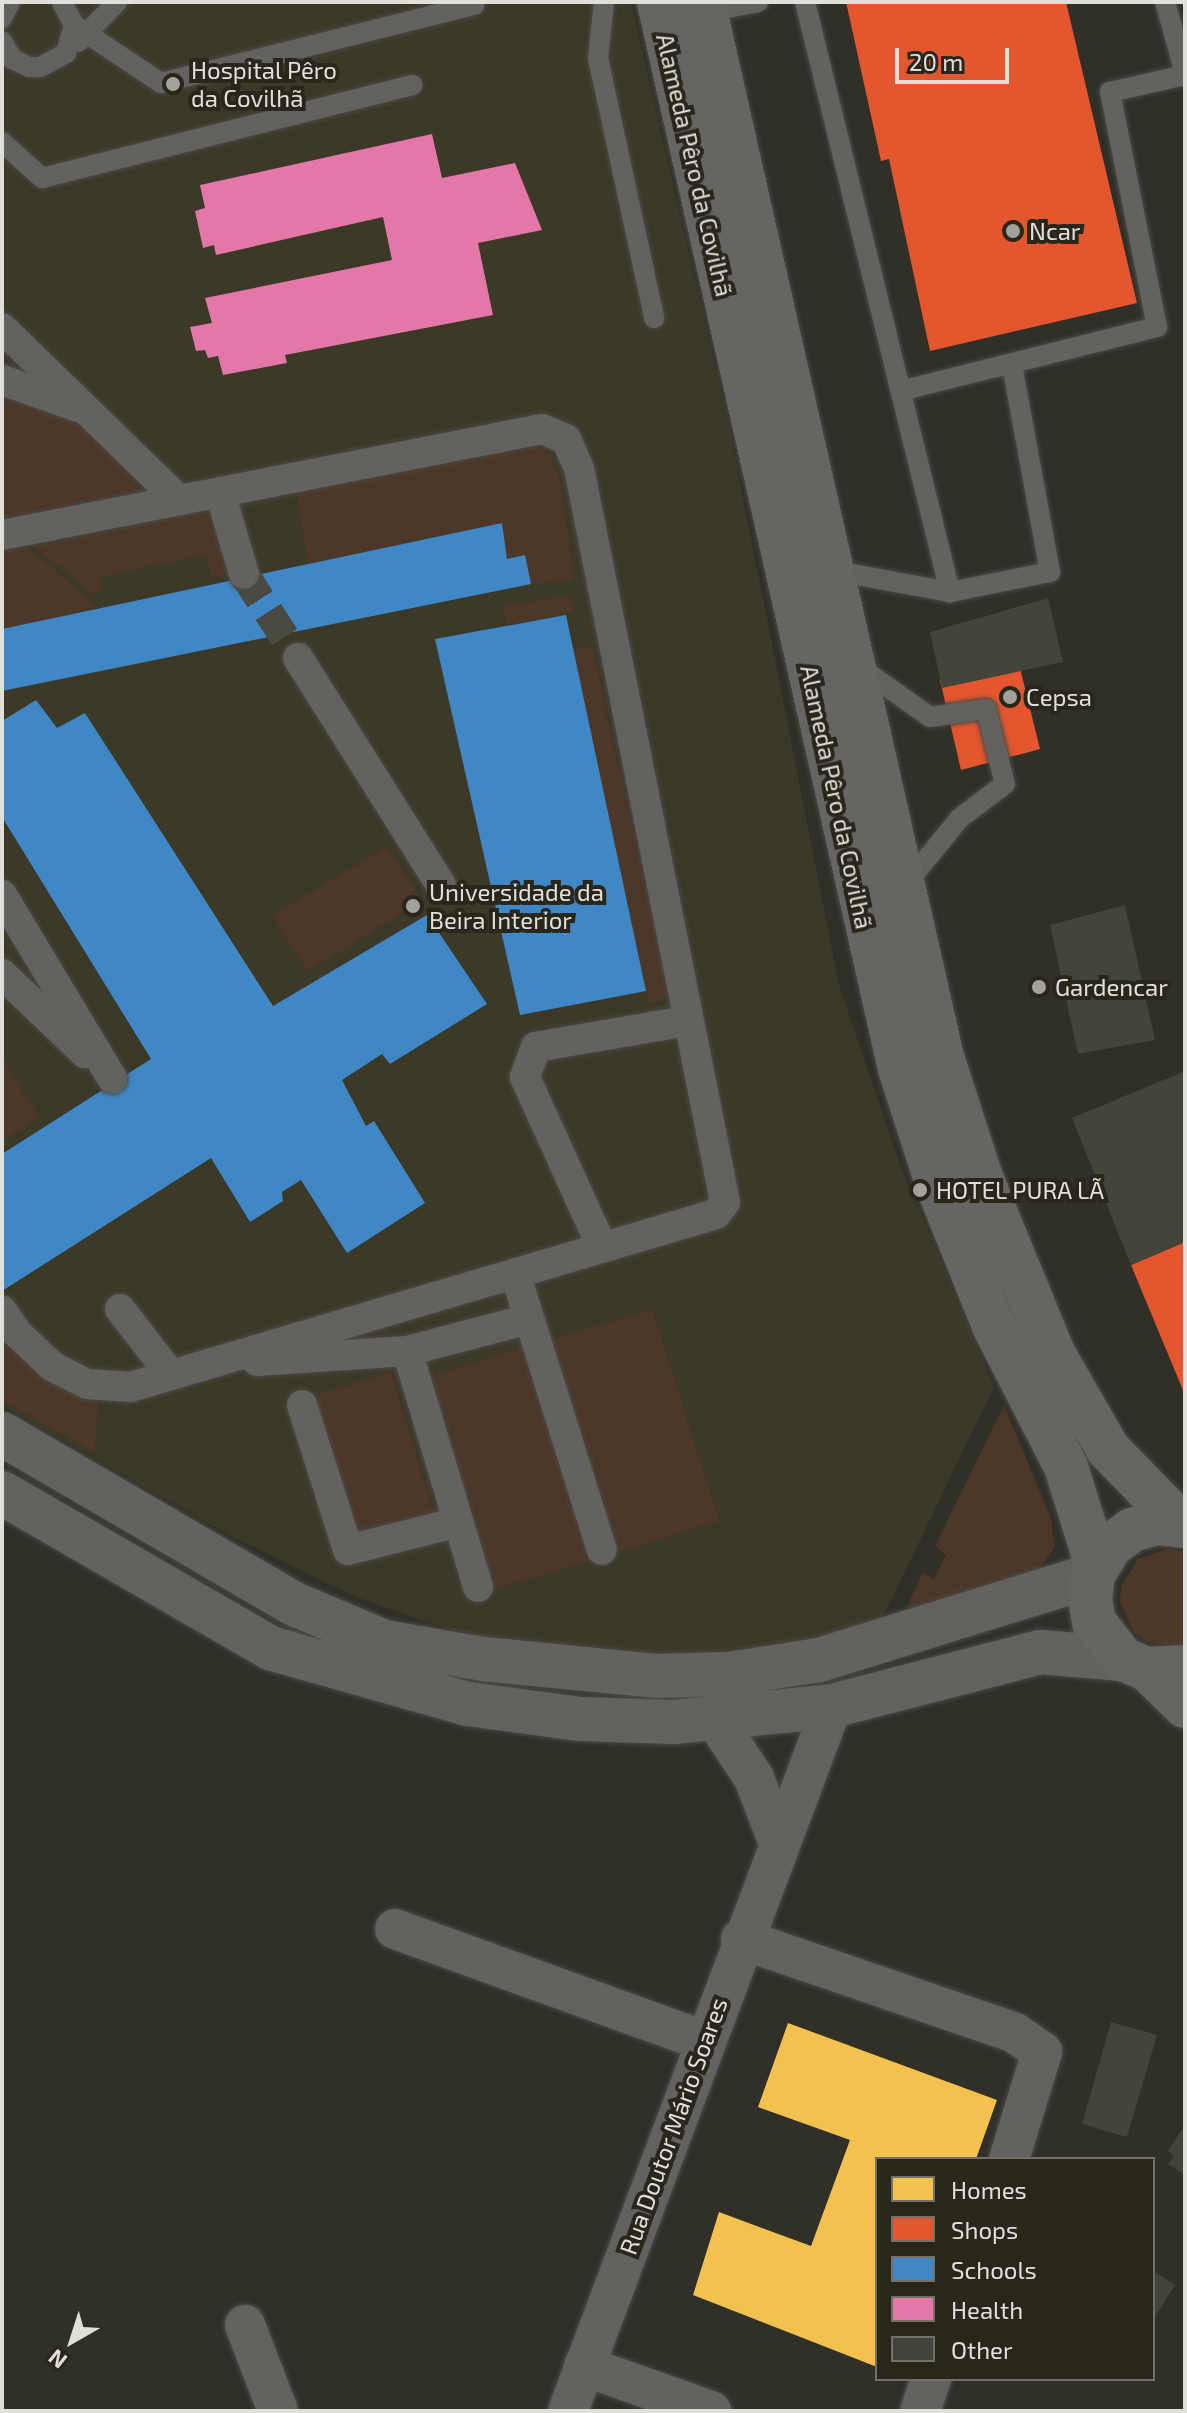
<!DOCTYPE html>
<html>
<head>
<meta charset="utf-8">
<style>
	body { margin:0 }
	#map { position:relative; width:1187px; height:2413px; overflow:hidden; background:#302f28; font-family:"Exo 2",sans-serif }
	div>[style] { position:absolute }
	.built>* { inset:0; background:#3c3928 }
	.green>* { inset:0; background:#4d3728 }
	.homes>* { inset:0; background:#f2c14e }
	.shops>* { inset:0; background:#e4572e }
	.schools>* { inset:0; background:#3f88c5 }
	.health>* { inset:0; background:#e377a8 }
	.building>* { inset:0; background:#43453a }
	.pedestrian-tunnel>* { height:30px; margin-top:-15px; transform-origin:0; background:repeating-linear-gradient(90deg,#4b4a42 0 30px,transparent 0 45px) }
	.roads { filter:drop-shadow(0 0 2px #4b4a45) drop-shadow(0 0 2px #4b4a45) }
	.service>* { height:20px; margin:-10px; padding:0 10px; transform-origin:10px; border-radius:10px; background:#63625e }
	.pedestrian>* { height:30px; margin:-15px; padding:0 15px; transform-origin:15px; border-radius:15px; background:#63625e }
	.minor>* { height:40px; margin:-20px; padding:0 20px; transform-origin:20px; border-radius:20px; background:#63625e }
	.tertiary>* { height:44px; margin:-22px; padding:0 22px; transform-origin:22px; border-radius:22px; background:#63625e }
	.secondary>* { height:44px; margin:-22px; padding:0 22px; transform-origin:22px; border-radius:22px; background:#666562 }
	.dots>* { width:22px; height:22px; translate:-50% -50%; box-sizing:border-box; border:4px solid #29271b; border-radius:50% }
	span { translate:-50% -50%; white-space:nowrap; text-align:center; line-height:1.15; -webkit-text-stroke:8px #29271b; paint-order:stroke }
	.poi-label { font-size:24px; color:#e1e0d8 }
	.left { translate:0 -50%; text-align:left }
	.street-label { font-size:24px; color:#e1e0d8 }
	.frame { position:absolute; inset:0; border:4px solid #e1e0d8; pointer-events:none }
	.legend { position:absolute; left:875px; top:2157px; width:280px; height:224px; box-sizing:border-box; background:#29271b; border:2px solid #737167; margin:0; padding:10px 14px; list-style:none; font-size:24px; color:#e1e0d8 }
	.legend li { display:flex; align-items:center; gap:16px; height:40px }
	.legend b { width:40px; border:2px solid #737167 }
	.north { position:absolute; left:32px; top:2301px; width:80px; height:80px; -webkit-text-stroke:6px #29271b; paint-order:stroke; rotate:219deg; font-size:22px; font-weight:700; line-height:32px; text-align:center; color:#e1e0d8 }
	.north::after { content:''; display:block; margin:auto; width:28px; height:36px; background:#e1e0d8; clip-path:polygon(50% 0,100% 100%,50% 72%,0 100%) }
	.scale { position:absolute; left:895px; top:48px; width:114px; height:36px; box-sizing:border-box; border:4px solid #e1e0d8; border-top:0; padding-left:10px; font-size:24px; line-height:28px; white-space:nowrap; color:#e1e0d8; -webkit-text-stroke:6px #29271b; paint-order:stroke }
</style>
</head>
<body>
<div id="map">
	<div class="built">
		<i style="clip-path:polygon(2px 2px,631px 2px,731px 436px,839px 985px,899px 1162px,994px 1387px,870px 1644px,801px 1658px,549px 1654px,450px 1630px,356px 1597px,229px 1535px,2px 1405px)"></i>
	</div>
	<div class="green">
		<i style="clip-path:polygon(2px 390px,80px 420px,141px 483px,134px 493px,2px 519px)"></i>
		<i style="clip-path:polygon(531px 442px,551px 456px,560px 480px,574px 580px,531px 584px,525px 556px,507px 559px,501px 523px,308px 564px,297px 492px)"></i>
		<i style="clip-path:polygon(202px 510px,210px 511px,229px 574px,212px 578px,205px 555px,100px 577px,102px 589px,93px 594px,35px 547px)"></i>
		<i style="clip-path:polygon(26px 546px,99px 608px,2px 629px,2px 551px)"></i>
		<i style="clip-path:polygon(569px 596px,574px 612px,507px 625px,503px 606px)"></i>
		<i style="clip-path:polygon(592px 646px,668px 992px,667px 997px,649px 1004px,573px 649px)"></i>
		<i style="clip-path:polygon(386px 847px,422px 901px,308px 971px,273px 916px)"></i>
		<i style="clip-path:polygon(2px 1058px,39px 1117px,2px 1141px)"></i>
		<i style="clip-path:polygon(652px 1309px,719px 1521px,618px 1552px,552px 1340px)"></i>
		<i style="clip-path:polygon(2px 1330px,99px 1397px,94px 1452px,2px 1401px)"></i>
		<i style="clip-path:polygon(525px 1347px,590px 1560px,493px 1590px,428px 1377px)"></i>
		<i style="clip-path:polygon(391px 1372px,434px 1512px,356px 1535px,313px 1396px)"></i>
		<i style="clip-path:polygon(1004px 1405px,1050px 1516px,1055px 1547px,1031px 1581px,892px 1639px,923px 1572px,934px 1579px,946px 1555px,935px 1546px)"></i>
		<i style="clip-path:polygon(1167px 1549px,1185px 1551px,1185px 1643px,1176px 1647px,1145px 1641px,1133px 1631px,1120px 1602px,1121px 1586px,1138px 1559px)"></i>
	</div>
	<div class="homes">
		<i style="clip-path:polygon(788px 2023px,997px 2100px,976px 2159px,877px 2159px,877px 2367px,693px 2295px,719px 2212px,811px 2246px,850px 2140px,758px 2107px)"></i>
	</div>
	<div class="shops">
		<i style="clip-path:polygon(846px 2px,1066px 2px,1137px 303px,930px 351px,889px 159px,881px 161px)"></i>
		<i style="clip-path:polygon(1019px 664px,1040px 749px,961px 770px,940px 680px)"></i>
		<i style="clip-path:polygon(1185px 1242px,1185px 1395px,1131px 1265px)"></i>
	</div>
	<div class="schools">
		<i style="clip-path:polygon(502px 523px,507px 559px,525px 555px,531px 584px,2px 691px,2px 629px)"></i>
		<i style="clip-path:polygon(566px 615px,646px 991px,520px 1015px,435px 639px)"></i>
		<i style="clip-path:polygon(36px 700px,57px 728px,85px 713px,273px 1006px,427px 915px,487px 1004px,390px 1064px,382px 1054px,342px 1080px,366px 1126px,374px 1121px,425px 1203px,347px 1253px,301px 1180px,282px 1192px,283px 1201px,250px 1222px,211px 1158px,2px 1291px,2px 1154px,151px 1059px,2px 817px,2px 721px)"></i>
	</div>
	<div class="health">
		<i style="clip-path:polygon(432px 134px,442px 178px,515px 163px,542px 230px,478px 243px,493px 315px,285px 355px,287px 363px,223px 375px,218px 356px,208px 358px,205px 350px,196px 351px,190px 327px,212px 323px,205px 298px,392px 260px,383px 217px,216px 255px,214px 245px,203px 248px,195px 211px,205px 208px,200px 185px)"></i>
	</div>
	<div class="building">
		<i style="clip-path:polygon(1048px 598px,1063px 662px,942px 688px,930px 632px)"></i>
		<i style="clip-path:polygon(1125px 905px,1155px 1040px,1078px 1054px,1050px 925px)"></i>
		<i style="clip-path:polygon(1185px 1071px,1185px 1242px,1131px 1265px,1072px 1118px)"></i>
		<i style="clip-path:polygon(1111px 2022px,1157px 2035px,1127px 2137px,1082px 2124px)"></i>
		<i style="clip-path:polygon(1185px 2125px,1185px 2175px,1168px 2164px,1174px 2156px,1168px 2151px)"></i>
		<i style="clip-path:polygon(1153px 2271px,1175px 2285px,1153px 2320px)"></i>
	</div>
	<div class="pedestrian-tunnel">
		<i style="left:244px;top:574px;width:100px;rotate:57.3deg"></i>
	</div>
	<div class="roads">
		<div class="service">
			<i style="left:604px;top:2px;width:56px;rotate:96.1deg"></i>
			<i style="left:598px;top:58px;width:266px;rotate:77.8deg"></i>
			<i style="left:805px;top:2px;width:608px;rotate:76.19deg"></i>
			<i style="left:1165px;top:2px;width:74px;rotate:74.3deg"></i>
			<i style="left:705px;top:12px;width:54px;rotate:-10.7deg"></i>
			<i style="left:2px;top:18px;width:18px;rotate:-63deg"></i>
			<i style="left:74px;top:25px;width:105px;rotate:33.7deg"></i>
			<i style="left:161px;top:83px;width:323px;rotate:-14deg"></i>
			<i style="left:2px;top:41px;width:21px;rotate:61deg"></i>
			<i style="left:12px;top:59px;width:19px;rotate:25deg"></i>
			<i style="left:29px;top:67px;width:11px"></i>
			<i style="left:40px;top:67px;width:30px;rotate:-28deg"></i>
			<i style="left:66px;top:53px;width:29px;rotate:-74deg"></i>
			<i style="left:74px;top:25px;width:26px;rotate:-118deg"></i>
			<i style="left:78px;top:42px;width:56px;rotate:-45.7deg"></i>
			<i style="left:2px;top:142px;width:54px;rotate:42deg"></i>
			<i style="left:42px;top:178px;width:382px;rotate:-14.1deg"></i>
			<i style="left:904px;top:390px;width:261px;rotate:-14deg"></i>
			<i style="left:1157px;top:327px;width:240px;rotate:-101.3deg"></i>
			<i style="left:1110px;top:92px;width:77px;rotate:-12.8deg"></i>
			<i style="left:831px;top:570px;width:121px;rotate:10.5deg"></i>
			<i style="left:950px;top:592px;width:102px;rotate:-11.3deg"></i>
			<i style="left:1050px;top:572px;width:211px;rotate:-100.4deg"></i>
			<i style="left:858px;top:666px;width:88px;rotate:35.3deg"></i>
			<i style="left:930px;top:717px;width:57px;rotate:-8.1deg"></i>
			<i style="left:986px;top:709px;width:77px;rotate:75.8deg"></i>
			<i style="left:1005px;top:784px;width:56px;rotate:142.9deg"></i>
			<i style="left:960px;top:818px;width:85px;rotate:129.3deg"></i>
		</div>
		<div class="pedestrian">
			<i style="left:2px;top:328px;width:247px;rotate:44.2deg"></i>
			<i style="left:2px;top:380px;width:81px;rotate:19.6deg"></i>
			<i style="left:220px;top:492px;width:85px;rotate:73.7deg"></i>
			<i style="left:2px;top:535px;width:550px;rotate:-11.11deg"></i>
			<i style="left:542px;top:429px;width:26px;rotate:23deg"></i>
			<i style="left:566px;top:439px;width:32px;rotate:66deg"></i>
			<i style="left:579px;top:468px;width:748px;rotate:78.75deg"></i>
			<i style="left:725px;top:1202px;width:15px;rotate:127deg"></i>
			<i style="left:716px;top:1214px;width:610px;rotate:163.53deg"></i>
			<i style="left:131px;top:1387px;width:44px;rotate:-176.1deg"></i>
			<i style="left:87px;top:1384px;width:39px;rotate:-153deg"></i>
			<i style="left:52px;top:1366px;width:48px;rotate:-136.7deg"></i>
			<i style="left:17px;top:1333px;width:27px;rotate:-124deg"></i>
			<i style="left:298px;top:658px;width:268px;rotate:57.8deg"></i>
			<i style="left:2px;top:895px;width:214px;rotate:59deg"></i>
			<i style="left:2px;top:974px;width:115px;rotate:43.6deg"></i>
			<i style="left:602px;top:1247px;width:187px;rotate:-114.4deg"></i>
			<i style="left:525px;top:1077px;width:32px;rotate:-70deg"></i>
			<i style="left:536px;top:1047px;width:153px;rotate:-9.8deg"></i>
			<i style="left:515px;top:1273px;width:290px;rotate:72.6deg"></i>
			<i style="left:120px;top:1309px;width:83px;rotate:52.3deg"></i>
			<i style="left:257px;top:1361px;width:150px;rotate:-3.8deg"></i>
			<i style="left:302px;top:1405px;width:152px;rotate:72.4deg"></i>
			<i style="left:348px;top:1550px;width:114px;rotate:-14.2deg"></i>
			<i style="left:478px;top:1587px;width:246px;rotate:-106.7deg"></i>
			<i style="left:407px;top:1351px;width:126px;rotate:-14.7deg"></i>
		</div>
		<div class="minor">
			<i style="left:715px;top:1719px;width:71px;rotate:56.5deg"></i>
			<i style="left:754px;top:1778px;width:67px;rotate:69.1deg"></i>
			<i style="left:395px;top:1929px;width:329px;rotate:19.9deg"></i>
			<i style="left:741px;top:1939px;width:290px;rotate:18.9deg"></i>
			<i style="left:1015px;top:2033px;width:33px;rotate:35deg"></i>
			<i style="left:1042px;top:2052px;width:112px;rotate:107.1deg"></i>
			<i style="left:245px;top:2325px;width:92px;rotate:69deg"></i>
			<i style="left:584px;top:2366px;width:135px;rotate:19.5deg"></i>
			<i style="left:568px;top:2411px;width:753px;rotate:-69.47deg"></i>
			<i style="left:920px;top:2411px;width:34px;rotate:-71deg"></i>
		</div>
		<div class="tertiary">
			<i style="left:2px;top:1434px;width:336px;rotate:30.2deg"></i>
			<i style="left:292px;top:1603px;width:100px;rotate:23deg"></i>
			<i style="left:384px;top:1642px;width:100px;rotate:9.7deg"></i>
			<i style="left:483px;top:1659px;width:173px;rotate:5.6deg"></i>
			<i style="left:655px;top:1676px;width:74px;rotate:-1.5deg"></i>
			<i style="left:729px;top:1674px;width:91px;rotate:-8.8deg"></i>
			<i style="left:819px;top:1660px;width:287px;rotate:-17.2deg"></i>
			<i style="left:2px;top:1493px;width:310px;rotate:30deg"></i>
			<i style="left:270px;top:1648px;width:206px;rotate:15.8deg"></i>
			<i style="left:468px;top:1704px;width:114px;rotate:7.6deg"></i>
			<i style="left:581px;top:1719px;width:92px;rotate:1.9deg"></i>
			<i style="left:673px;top:1722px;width:160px;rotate:-5.7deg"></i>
			<i style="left:832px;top:1706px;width:216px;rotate:-14.5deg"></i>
			<i style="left:1041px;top:1652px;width:82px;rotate:4.9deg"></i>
		</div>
		<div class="secondary">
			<i style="left:659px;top:2px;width:1094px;rotate:77.27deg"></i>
			<i style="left:900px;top:1069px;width:126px;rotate:72deg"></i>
			<i style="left:939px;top:1189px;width:148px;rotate:68.1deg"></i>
			<i style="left:994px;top:1326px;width:158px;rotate:62.9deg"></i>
			<i style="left:1066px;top:1467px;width:104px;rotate:72.6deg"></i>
			<i style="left:703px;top:2px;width:1082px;rotate:77.24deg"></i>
			<i style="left:942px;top:1057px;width:124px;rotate:72.1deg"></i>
			<i style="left:980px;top:1175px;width:195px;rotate:67.7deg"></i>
			<i style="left:1054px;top:1355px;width:108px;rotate:60.1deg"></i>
			<i style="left:1108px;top:1449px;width:106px;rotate:45.8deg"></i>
			<i style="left:1185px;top:1526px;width:29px;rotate:-174deg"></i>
			<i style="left:1156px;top:1523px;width:25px;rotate:164deg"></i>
			<i style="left:1132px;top:1530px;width:26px;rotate:144deg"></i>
			<i style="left:1111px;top:1545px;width:35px;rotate:121deg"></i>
			<i style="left:1093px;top:1575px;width:24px;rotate:97deg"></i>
			<i style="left:1090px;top:1599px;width:23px;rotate:80deg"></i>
			<i style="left:1094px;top:1622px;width:47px;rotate:51.9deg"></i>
			<i style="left:1123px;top:1659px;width:26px;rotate:23deg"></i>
			<i style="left:1147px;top:1669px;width:38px;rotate:-3deg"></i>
			<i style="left:1147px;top:1669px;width:53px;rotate:44.2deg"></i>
		</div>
	</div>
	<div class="dots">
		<i style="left:173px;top:84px;background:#a3a29a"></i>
		<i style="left:1013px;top:231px;background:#a3a29a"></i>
		<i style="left:1010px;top:697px;background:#a3a29a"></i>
		<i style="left:413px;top:906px;background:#a3a29a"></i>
		<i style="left:1039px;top:987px;background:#a3a29a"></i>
		<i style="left:920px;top:1190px;background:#a3a29a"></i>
	</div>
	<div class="poi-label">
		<span class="left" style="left:191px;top:84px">Hospital Pêro<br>da Covilhã</span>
		<span class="left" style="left:1029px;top:231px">Ncar</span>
		<span class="left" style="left:1026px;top:697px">Cepsa</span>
		<span class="left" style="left:429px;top:906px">Universidade da<br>Beira Interior</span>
		<span class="left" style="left:1055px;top:987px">Gardencar</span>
		<span class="left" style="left:936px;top:1190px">HOTEL PURA LÃ</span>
	</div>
	<div class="street-label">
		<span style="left:695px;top:165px;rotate:77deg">Alameda Pêro da Covilhã</span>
		<span style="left:837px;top:797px;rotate:78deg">Alameda Pêro da Covilhã</span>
		<span style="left:673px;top:2126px;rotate:-70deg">Rua Doutor Mário Soares</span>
	</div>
	<div class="frame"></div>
	<ul class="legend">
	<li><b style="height:22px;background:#f2c14e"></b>Homes</li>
	<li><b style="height:22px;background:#e4572e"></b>Shops</li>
	<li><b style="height:22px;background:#3f88c5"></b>Schools</li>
	<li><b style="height:22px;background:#e377a8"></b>Health</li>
	<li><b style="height:22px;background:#43453a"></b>Other</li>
	</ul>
	<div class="north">N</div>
	<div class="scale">20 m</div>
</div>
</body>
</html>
